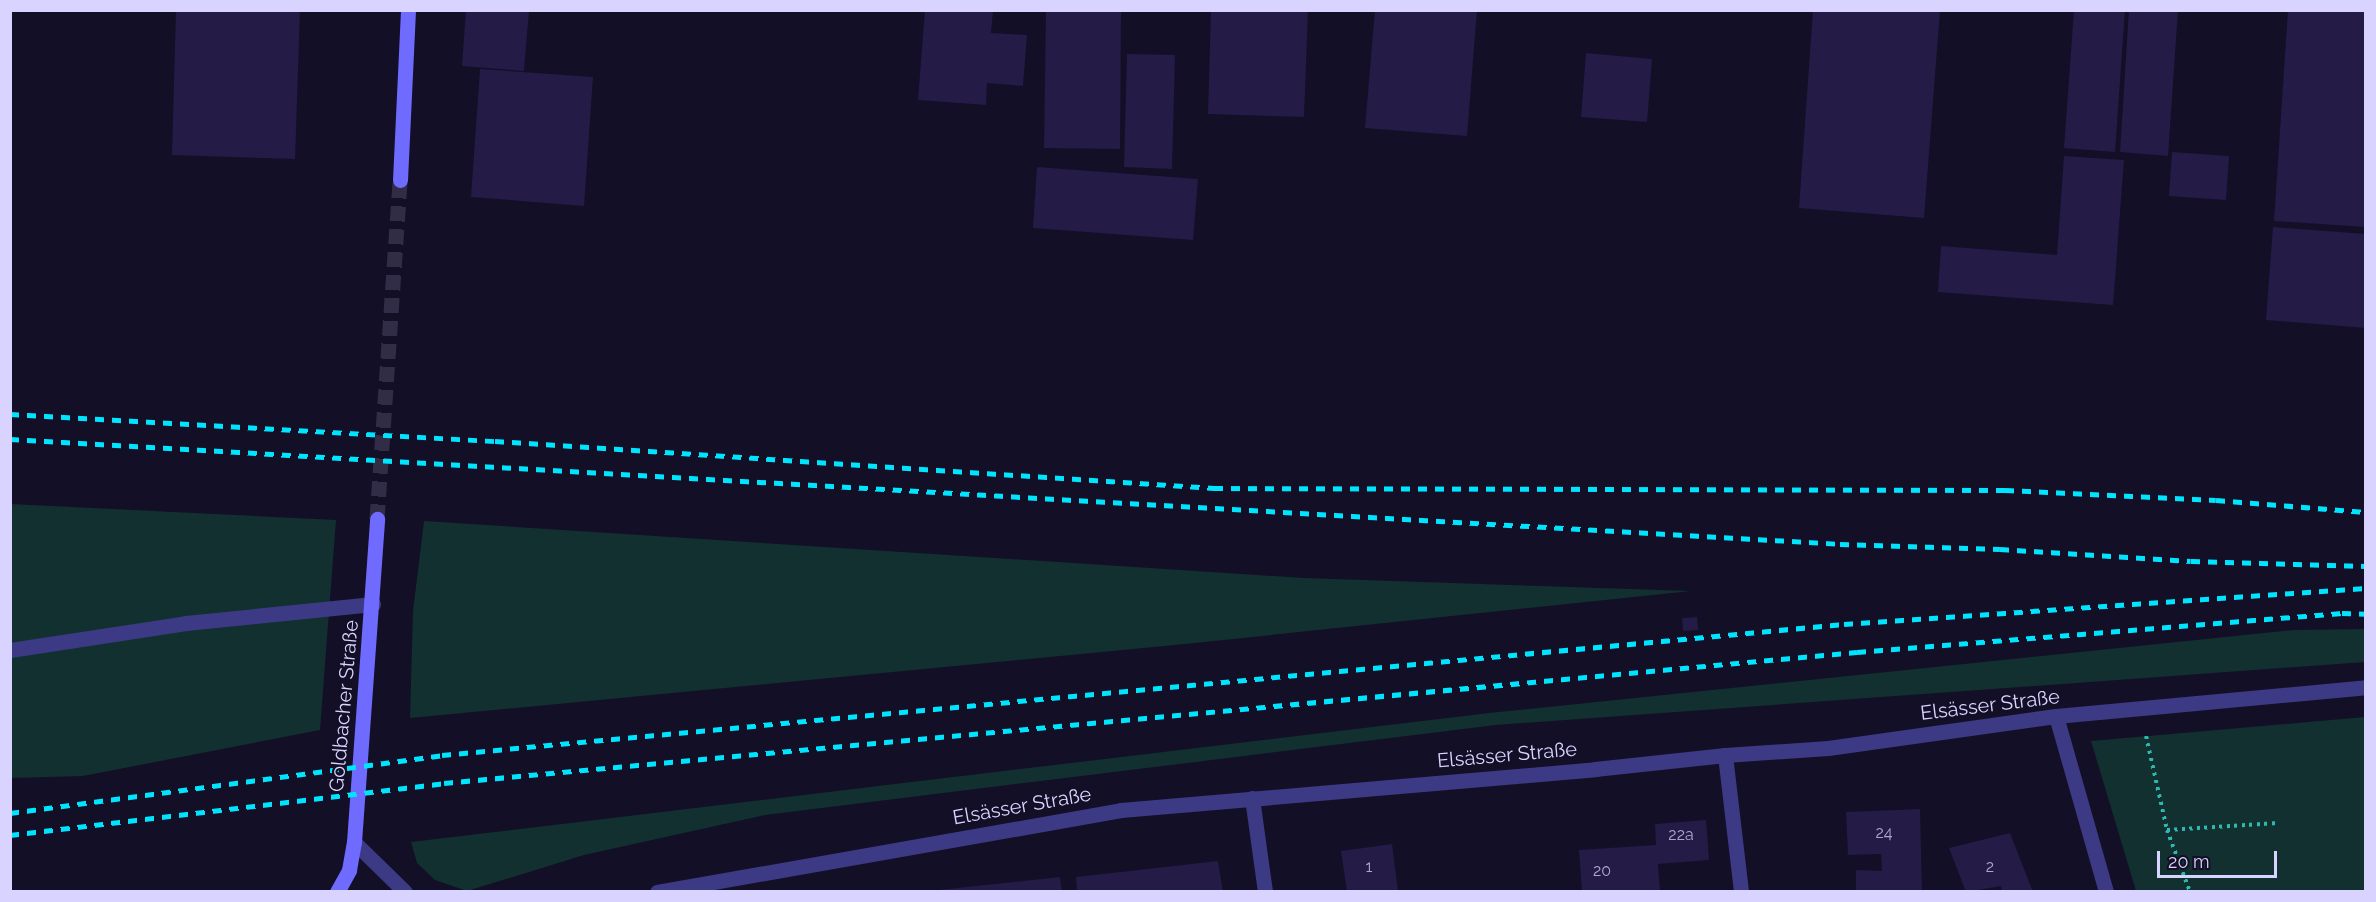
<!DOCTYPE html>
<html>
<head>
<meta charset="utf-8">
<style>
	body { margin:0 }
	#map { position:relative; width:2376px; height:902px; overflow:hidden; background:#130f26; font-family:Raleway,sans-serif }
	div>[style] { position:absolute }
	.green>* { inset:0; background:#12302f }
	.building>* { inset:0; background:#241b47 }
	.secondary-tunnel>* { height:15px; margin-top:-7.5px; transform-origin:0; background:repeating-linear-gradient(90deg,#312d47 0 15px,transparent 0 23px) }
	.path>* { height:4px; margin-top:-2px; transform-origin:0; background:repeating-linear-gradient(90deg,#2fb8b0 0 3px,transparent 0 7.5px) }
	.lane>* { height:15px; margin:-7.5px; padding:0 7.5px; transform-origin:7.5px; border-radius:7.5px; background:#3d3a85 }
	.street>* { height:15px; margin:-7.5px; padding:0 7.5px; transform-origin:7.5px; border-radius:7.5px; background:#3d3a85 }
	.secondary>* { height:15px; margin:-7.5px; padding:0 7.5px; transform-origin:7.5px; border-radius:7.5px; background:#6f6bff }
	.rail>* { height:4.5px; margin-top:-2.25px; transform-origin:0; background:repeating-linear-gradient(90deg,#00e5ff 0 9px,transparent 0 17px) }
	span { translate:-50% -50%; white-space:nowrap; text-align:center; line-height:1.15; -webkit-text-stroke:4.5px #130f26; paint-order:stroke }
	.number-label { font-size:16px; color:#aca6d1 }
	.number-label span { -webkit-text-stroke-width:0 }
	.street-label { font-size:20px; color:#d9d4ff }
	.frame { position:absolute; inset:0; border:12px solid #d9d4ff; pointer-events:none }
	.scale { position:absolute; left:2157px; top:851px; width:120px; height:27px; box-sizing:border-box; border:3px solid #d9d4ff; border-top:0; padding-left:8px; font-size:18px; line-height:21px; white-space:nowrap; color:#d9d4ff; -webkit-text-stroke:4px #130f26; paint-order:stroke }
</style>
</head>
<body>
<div id="map">
	<div class="green">
		<i style="clip-path:polygon(11px 504px,336px 520px,320px 730px,83px 776px,11px 778px)"></i>
		<i style="clip-path:polygon(424px 521px,1304px 578px,1691px 591px,1185px 644px,410px 718px,413px 611px)"></i>
		<i style="clip-path:polygon(2365px 629px,2365px 662px,1496px 725px,765px 815px,584px 855px,467px 891px,435px 880px,417px 863px,411px 842px,1489px 713px,2294px 630px)"></i>
		<i style="clip-path:polygon(2365px 717px,2365px 891px,2136px 891px,2091px 741px)"></i>
	</div>
	<div class="building">
		<i style="clip-path:polygon(176px 10px,300px 10px,295px 159px,172px 155px)"></i>
		<i style="clip-path:polygon(466px 10px,529px 10px,524px 71px,462px 66px)"></i>
		<i style="clip-path:polygon(925px 10px,993px 10px,991px 33px,1027px 35px,1023px 86px,987px 83px,986px 105px,918px 100px)"></i>
		<i style="clip-path:polygon(1046px 10px,1121px 10px,1120px 149px,1044px 148px)"></i>
		<i style="clip-path:polygon(1211px 10px,1308px 10px,1304px 117px,1208px 114px)"></i>
		<i style="clip-path:polygon(1375px 10px,1477px 10px,1467px 136px,1365px 128px)"></i>
		<i style="clip-path:polygon(1813px 10px,1940px 10px,1924px 218px,1799px 208px)"></i>
		<i style="clip-path:polygon(2074px 10px,2125px 10px,2115px 152px,2064px 148px)"></i>
		<i style="clip-path:polygon(2129px 10px,2178px 10px,2168px 156px,2120px 152px)"></i>
		<i style="clip-path:polygon(2288px 10px,2366px 10px,2366px 227px,2274px 221px)"></i>
		<i style="clip-path:polygon(1586px 53px,1652px 59px,1647px 122px,1581px 117px)"></i>
		<i style="clip-path:polygon(1127px 54px,1175px 55px,1172px 169px,1124px 167px)"></i>
		<i style="clip-path:polygon(480px 69px,593px 77px,584px 206px,471px 197px)"></i>
		<i style="clip-path:polygon(2172px 152px,2229px 156px,2226px 200px,2169px 196px)"></i>
		<i style="clip-path:polygon(2064px 156px,2124px 160px,2113px 305px,1938px 292px,1941px 246px,2057px 255px)"></i>
		<i style="clip-path:polygon(1037px 167px,1198px 179px,1193px 240px,1033px 228px)"></i>
		<i style="clip-path:polygon(2273px 227px,2366px 234px,2366px 328px,2266px 320px)"></i>
		<i style="clip-path:polygon(1697px 617px,1698px 630px,1683px 631px,1682px 618px)"></i>
		<i style="clip-path:polygon(1920px 809px,1922px 892px,1856px 892px,1856px 870px,1882px 871px,1881px 854px,1848px 855px,1846px 812px)"></i>
		<i style="clip-path:polygon(1706px 820px,1709px 860px,1658px 864px,1660px 892px,1582px 892px,1579px 850px,1656px 845px,1655px 824px)"></i>
		<i style="clip-path:polygon(2010px 833px,2033px 892px,2002px 892px,2001px 886px,1966px 892px,1949px 848px)"></i>
		<i style="clip-path:polygon(1392px 844px,1398px 892px,1347px 892px,1341px 851px)"></i>
		<i style="clip-path:polygon(1218px 861px,1223px 892px,1077px 892px,1076px 877px)"></i>
		<i style="clip-path:polygon(1060px 877px,1062px 892px,939px 892px,939px 890px)"></i>
	</div>
	<div class="secondary-tunnel">
		<i style="left:377px;top:519px;width:340px;rotate:-86.1deg"></i>
	</div>
	<div class="path">
		<i style="left:2146px;top:736px;width:96px;rotate:77.4deg"></i>
		<i style="left:2167px;top:830px;width:66px;rotate:69.6deg"></i>
		<i style="left:2167px;top:830px;width:111px;rotate:-3.6deg"></i>
	</div>
	<div class="lane">
		<i style="left:10px;top:650px;width:178px;rotate:-8.7deg"></i>
		<i style="left:186px;top:623px;width:188px;rotate:-5.8deg"></i>
		<i style="left:1725px;top:755px;width:138px;rotate:83.3deg"></i>
	</div>
	<div class="street">
		<i style="left:2056px;top:716px;width:183px;rotate:74.1deg"></i>
		<i style="left:1252px;top:798px;width:95px;rotate:82.1deg"></i>
		<i style="left:354px;top:842px;width:71px;rotate:44.4deg"></i>
		<i style="left:657px;top:892px;width:471px;rotate:-10deg"></i>
		<i style="left:1121px;top:810px;width:476px;rotate:-4.9deg"></i>
		<i style="left:1595px;top:769px;width:131px;rotate:-6.1deg"></i>
		<i style="left:1725px;top:755px;width:103px;rotate:-3.9deg"></i>
		<i style="left:1828px;top:748px;width:230px;rotate:-8deg"></i>
		<i style="left:2056px;top:716px;width:311px;rotate:-5.3deg"></i>
	</div>
	<div class="secondary">
		<i style="left:400px;top:180px;width:170px;rotate:-87.3deg"></i>
		<i style="left:337px;top:892px;width:25px;rotate:-61deg"></i>
		<i style="left:349px;top:870px;width:28px;rotate:-80deg"></i>
		<i style="left:354px;top:842px;width:324px;rotate:-85.9deg"></i>
	</div>
	<div class="rail">
		<i style="left:10px;top:414px;width:486px;rotate:3.2deg"></i>
		<i style="left:495px;top:441px;width:721px;rotate:3.74deg"></i>
		<i style="left:1214px;top:488px;width:791px;rotate:0.14deg"></i>
		<i style="left:2005px;top:490px;width:211px;rotate:2.7deg"></i>
		<i style="left:2216px;top:500px;width:150px;rotate:4.6deg"></i>
		<i style="left:10px;top:439px;width:1833px;rotate:3.28deg"></i>
		<i style="left:1840px;top:544px;width:160px;rotate:1.8deg"></i>
		<i style="left:2000px;top:549px;width:191px;rotate:3.6deg"></i>
		<i style="left:2191px;top:561px;width:175px;rotate:1.6deg"></i>
		<i style="left:10px;top:813px;width:436px;rotate:-7.6deg"></i>
		<i style="left:442px;top:755px;width:1408px;rotate:-5.34deg"></i>
		<i style="left:1844px;top:624px;width:523px;rotate:-3.95deg"></i>
		<i style="left:10px;top:835px;width:437px;rotate:-6.8deg"></i>
		<i style="left:444px;top:783px;width:1419px;rotate:-5.3deg"></i>
		<i style="left:1857px;top:652px;width:487px;rotate:-4.6deg"></i>
		<i style="left:2342px;top:613px;width:24px;rotate:2deg"></i>
	</div>
	<div class="number-label">
		<span style="left:1884px;top:833px">24</span>
		<span style="left:1681px;top:835px">22a</span>
		<span style="left:1369px;top:867px">1</span>
		<span style="left:1990px;top:867px">2</span>
		<span style="left:1602px;top:871px">20</span>
	</div>
	<div class="street-label">
		<span style="left:1990px;top:705px;rotate:-7deg">Elsässer Straße</span>
		<span style="left:344px;top:706px;rotate:-85deg">Goldbacher Straße</span>
		<span style="left:1507px;top:755px;rotate:-5deg">Elsässer Straße</span>
		<span style="left:1022px;top:806px;rotate:-10deg">Elsässer Straße</span>
	</div>
	<div class="frame"></div>
	<div class="scale">20 m</div>
</div>
</body>
</html>
